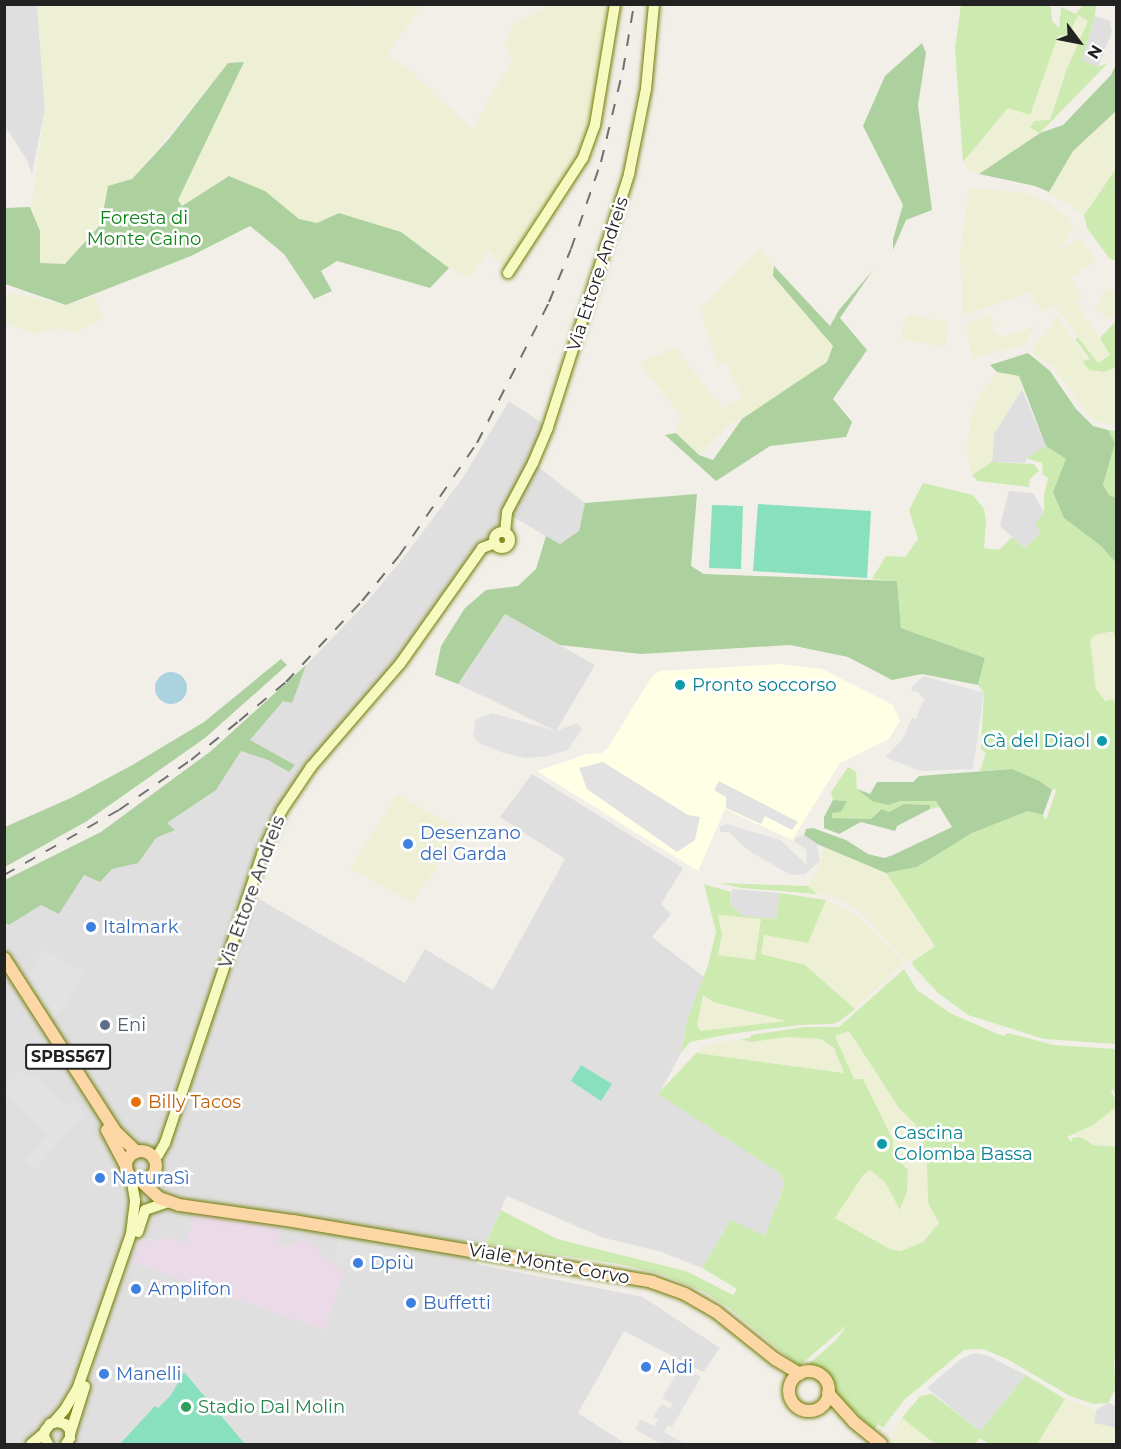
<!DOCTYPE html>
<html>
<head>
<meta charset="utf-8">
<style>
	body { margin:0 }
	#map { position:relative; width:1121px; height:1449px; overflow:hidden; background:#f2efe9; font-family:Montserrat,sans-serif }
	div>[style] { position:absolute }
	.residential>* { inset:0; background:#e0dfdf }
	.industrial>* { inset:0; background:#ebdbe8 }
	.education>* { inset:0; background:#ffffe5 }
	.farmland>* { inset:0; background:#eef0d5 }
	.grass>* { inset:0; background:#cdebb0 }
	.forest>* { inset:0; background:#add19e }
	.pitch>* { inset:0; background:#88e0be }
	.parking>* { inset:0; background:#e2e2e2 }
	.water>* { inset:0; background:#aad3df }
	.round { border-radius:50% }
	.roads { filter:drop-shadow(0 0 2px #707d05) drop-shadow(0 0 2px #707d05) }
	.secondary>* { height:10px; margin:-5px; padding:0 5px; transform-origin:5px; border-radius:5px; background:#f7fabf }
	.secondary>.ring { margin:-5px; padding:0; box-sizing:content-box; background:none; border:10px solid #f7fabf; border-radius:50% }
	.primary>* { height:12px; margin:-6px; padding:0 6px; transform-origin:6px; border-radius:6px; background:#fcd6a4 }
	.primary>.ring { margin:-6px; padding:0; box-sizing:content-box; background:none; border:12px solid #fcd6a4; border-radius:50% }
	.rail>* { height:2px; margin-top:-1px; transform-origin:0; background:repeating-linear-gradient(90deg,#707070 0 12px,transparent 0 24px) }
	.dots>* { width:16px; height:16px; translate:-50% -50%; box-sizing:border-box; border:3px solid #fff; border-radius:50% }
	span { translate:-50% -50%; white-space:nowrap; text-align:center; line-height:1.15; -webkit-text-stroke:5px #fff; paint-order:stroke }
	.shield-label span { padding:2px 4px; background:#fff; border:2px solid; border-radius:4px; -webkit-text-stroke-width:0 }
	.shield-label { font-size:16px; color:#222; font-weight:700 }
	.park-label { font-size:18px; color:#0c8416 }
	.street-label { font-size:18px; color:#222 }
	.culture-label { font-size:18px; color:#0d838f }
	.left { translate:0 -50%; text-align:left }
	.right { translate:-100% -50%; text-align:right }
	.shop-label { font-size:18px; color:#366cbe }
	.service-label { font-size:18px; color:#4e5e75 }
	.food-label { font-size:18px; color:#c56008 }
	.leisure-label { font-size:18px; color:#27864d }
	.frame { position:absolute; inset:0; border:6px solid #222; pointer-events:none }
	.north { position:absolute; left:1049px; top:12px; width:60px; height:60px; -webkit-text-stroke:4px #fff; paint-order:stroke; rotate:122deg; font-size:16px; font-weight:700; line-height:24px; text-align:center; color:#222 }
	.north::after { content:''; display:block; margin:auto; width:21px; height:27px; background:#222; clip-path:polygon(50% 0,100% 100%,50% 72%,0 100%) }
</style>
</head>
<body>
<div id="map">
	<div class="residential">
		<i style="clip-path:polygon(5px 5px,37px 5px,45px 108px,32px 174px,27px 160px,5px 126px)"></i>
		<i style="clip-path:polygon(1095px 16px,1110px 21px,1112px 32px,1098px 67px,1082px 60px)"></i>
		<i style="clip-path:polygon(1022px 389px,1046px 446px,1027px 458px,1025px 463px,992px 462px,994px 434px)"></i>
		<i style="clip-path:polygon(evenodd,509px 401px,548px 427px,533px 463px,585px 503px,579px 531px,560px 544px,506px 513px,400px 664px,282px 810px,249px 893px,405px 983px,425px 949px,493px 990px,565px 859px,500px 817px,532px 774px,683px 868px,661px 904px,671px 914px,652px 937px,704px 977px,687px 1021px,681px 1053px,659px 1094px,781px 1174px,784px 1184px,765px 1237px,731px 1220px,702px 1268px,659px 1251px,604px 1238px,507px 1196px,476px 1264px,643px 1297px,720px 1348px,703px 1372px,624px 1331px,578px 1413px,626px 1444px,5px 1444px,5px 880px,101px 832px,211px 751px,292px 680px,366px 603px,407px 553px,462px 479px,509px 401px,164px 1237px,185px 1244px,276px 1243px,287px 1247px,299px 1242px,324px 1330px,140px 1241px,145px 1238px,162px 1243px,164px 1237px)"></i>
		<i style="clip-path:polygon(1009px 491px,1033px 493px,1044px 512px,1041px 532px,1025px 548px,1000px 526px)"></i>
		<i style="clip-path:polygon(505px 614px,595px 665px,556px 731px,458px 684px)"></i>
		<i style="clip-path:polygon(732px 889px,780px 893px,776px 919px,743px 916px,730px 904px)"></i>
		<i style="clip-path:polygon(974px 1353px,987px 1355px,1026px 1375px,980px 1431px,927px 1388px,961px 1359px)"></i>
		<i style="clip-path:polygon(1108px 1403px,1116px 1406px,1116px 1428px,1094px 1423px,1096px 1410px)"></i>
	</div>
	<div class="industrial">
		<i style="clip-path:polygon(196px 1210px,274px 1223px,280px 1230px,277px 1243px,287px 1247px,304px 1238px,344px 1273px,324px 1330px,132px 1262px,138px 1244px,145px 1238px,161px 1243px,164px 1237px,185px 1243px)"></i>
	</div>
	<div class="education">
		<i style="clip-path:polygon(780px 664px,822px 669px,893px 705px,900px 721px,889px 739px,840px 763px,792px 840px,725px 809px,698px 871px,537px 771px,587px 754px,602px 753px,607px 749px,653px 675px,661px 671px)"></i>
	</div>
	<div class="farmland">
		<i style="clip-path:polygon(343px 4px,357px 8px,361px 5px,422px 5px,386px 56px,407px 68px,473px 130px,501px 77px,513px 60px,504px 47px,515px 23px,542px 10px,546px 5px,615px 5px,583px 158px,508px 273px,489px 250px,469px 278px,449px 268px,401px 232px,339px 213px,317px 223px,298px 219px,230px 176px,182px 207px,178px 200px,243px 62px,228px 64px,132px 179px,108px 186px,99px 225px,63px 268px,40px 263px,32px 204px,45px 108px,37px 5px)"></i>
		<i style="clip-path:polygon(1078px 15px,1088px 21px,1066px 71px,1050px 120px,1034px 121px,1031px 128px,1040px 133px,979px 174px,969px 171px,963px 162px,1008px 108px,1030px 115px,1058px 36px,1069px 34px)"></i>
		<i style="clip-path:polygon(1116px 111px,1116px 169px,1084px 215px,1049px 192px,1073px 151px)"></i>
		<i style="clip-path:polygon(969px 188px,1023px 192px,1050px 204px,1069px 219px,1073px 228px,1060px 250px,1080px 238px,1096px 260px,1071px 277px,1082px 297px,1076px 303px,1111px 355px,1098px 363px,1054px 304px,1043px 312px,1028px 293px,963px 315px,960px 253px)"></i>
		<i style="clip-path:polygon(759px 248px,774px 266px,773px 277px,834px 346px,827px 362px,742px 419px,732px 422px,699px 455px,676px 433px,681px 415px,640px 364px,675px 347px,722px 408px,742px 398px,726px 362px,718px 365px,700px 309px)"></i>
		<i style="clip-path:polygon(1107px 289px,1116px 293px,1116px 314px,1110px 320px,1094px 309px)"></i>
		<i style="clip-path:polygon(9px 293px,66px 305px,94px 296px,104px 317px,74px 334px,61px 328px,34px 334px,5px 323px,4px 307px)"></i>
		<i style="clip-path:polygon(907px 314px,948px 322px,946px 347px,900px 339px)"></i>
		<i style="clip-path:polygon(991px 315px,994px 331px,1002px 337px,1034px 327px,1025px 345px,971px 359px,966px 323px)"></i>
		<i style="clip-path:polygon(1057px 316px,1097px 373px,1116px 367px,1116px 424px,1105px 425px,1087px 414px,1053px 367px,1031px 352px)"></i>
		<i style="clip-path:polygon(997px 372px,1019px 376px,1022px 389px,994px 434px,992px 462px,972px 475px,967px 450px,970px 422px,979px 397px)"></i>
		<i style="clip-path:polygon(1113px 630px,1116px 644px,1116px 699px,1105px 701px,1096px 689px,1090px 640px,1094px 635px)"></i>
		<i style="clip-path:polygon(397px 795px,463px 830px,412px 903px,350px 868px)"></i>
		<i style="clip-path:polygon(823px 846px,886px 873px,935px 947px,922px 953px,912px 962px,905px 960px,860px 911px,835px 897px,817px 894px,808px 886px,822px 861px)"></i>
		<i style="clip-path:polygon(826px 900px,857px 915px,905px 962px,855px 1009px,805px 965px,761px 954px,764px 935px,808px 943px)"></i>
		<i style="clip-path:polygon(718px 915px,761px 919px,755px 960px,718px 955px,722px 935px)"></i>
		<i style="clip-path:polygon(703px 995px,713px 1002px,788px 1021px,701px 1031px,697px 1025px)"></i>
		<i style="clip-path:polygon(850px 1031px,899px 1108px,916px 1125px,927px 1161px,928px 1203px,939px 1223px,923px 1242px,901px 1251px,890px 1249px,834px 1218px,863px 1175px,871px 1170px,885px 1182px,900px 1209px,908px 1170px,893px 1155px,854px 1080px,834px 1035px)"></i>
		<i style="clip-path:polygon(786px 1037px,805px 1036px,826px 1041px,834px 1048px,844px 1073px,696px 1053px,709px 1044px,740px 1039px,751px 1042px)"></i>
		<i style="clip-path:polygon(1116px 1107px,1116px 1147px,1094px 1145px,1076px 1135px)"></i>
		<i style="clip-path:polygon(1065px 1399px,1096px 1410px,1094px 1423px,1116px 1428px,1116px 1444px,1037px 1444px)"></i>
		<i style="clip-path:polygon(902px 1418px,935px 1444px,893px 1444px,889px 1442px)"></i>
	</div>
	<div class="grass">
		<i style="clip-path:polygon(961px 5px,1045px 5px,1051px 7px,1052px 21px,1059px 28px,1061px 7px,1076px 14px,1083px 5px,1093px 5px,1096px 7px,1095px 16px,1082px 60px,1098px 67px,1108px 63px,1040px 133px,1030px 128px,1034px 121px,1050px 120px,1066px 71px,1088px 21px,1078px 15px,1069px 34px,1058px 36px,1030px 115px,1008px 108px,963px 162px,955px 48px)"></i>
		<i style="clip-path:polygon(1116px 169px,1116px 261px,1109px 258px,1087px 228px,1084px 215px)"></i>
		<i style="clip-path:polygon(1116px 321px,1116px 367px,1104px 372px,1089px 370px,1082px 361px,1090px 359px,1075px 339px,1078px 337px,1098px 363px,1110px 355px,1100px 338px)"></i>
		<i style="clip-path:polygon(1108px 430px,1116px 431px,1116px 498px,1109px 495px,1103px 485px,1115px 443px)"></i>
		<i style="clip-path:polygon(1046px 446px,1066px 459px,1054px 492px,1064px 518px,1101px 546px,1116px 563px,1116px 644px,1113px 631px,1095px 635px,1090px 640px,1096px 689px,1105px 701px,1116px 699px,1116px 1044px,1044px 1039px,968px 1015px,938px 993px,913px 966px,912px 962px,935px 946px,886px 873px,917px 867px,972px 833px,1028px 811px,1043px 815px,1046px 820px,1057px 788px,1052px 790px,1040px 781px,1012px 769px,980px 771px,986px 753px,981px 749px,984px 693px,978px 685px,985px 658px,901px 628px,897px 581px,872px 579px,886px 556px,905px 557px,918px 539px,909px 510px,923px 483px,973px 495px,984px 509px,986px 521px,984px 548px,999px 550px,1012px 537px,1025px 548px,1041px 532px,1035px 524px,1044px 512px,1044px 495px,1048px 478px,1043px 475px,1042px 463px,1026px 458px)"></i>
		<i style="clip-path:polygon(992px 462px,1034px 464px,1039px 471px,1030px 479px,1029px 487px,977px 481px,972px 475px)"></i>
		<i style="clip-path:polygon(848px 767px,856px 772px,857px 789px,889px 805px,900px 801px,936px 801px,940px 807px,930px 809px,929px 805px,904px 804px,889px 812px,880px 809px,871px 819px,831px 818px,831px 813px,847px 801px,833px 800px,831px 792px)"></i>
		<i style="clip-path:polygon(717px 883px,808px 886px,817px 894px,742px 888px)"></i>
		<i style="clip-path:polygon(evenodd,704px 884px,731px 892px,730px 904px,743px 916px,776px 919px,780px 893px,826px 900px,808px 943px,764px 935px,761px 954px,805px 965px,855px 1009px,840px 1021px,832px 1024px,799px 1025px,730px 1034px,690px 1042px,681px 1053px,687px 1021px,708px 965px,716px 932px,704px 884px,718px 915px,761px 919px,755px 960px,718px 955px,722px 935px,718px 915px,704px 884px,703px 995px,713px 1002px,786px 1021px,701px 1031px,697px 1025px,703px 995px)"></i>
		<i style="clip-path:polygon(evenodd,904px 969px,917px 990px,950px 1013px,993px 1032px,1004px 1036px,1008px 1033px,1054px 1045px,1116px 1049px,1116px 1098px,1113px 1089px,1111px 1092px,1116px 1100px,1116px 1107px,1093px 1125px,1067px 1137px,1072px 1142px,1072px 1138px,1080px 1137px,1094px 1145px,1116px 1147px,1116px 1352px,1114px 1364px,1116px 1388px,1108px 1403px,1094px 1404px,1070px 1396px,1007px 1359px,983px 1349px,964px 1350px,904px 1400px,883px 1428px,878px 1424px,874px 1430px,838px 1396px,823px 1370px,804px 1368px,836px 1340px,847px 1325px,799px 1366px,728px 1307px,702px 1291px,662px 1274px,619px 1264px,485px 1244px,501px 1210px,557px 1239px,686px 1271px,733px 1295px,737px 1289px,702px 1268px,731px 1220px,765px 1236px,784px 1185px,781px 1174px,658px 1094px,696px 1053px,844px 1073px,834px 1048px,821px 1039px,786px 1037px,751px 1042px,740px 1039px,750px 1038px,751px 1035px,805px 1027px,839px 1027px,904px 969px,849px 1031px,899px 1108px,916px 1125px,927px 1161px,928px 1203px,939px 1223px,923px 1242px,901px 1251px,890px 1249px,835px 1218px,863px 1175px,870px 1170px,885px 1182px,900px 1210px,907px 1191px,908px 1170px,893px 1155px,893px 1140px,863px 1079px,854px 1079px,835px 1036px,849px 1031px)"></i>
		<i style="clip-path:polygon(1026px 1375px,1065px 1399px,1037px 1444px,989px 1444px,980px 1438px,975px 1444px,935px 1444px,902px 1418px,920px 1396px,932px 1394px,980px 1431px)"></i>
	</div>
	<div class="forest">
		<i style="clip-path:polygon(922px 43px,926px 53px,918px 105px,932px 210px,906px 220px,893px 250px,893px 239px,903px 205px,863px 126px,885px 76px)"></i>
		<i style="clip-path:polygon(244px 62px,178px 200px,182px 206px,229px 176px,265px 191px,299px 219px,317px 223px,339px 213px,401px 232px,449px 268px,430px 288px,337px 261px,321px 271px,332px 291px,314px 299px,284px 254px,250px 226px,191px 256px,66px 305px,5px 284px,5px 208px,30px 207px,40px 231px,40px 263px,65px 264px,101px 224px,108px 186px,132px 179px,168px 140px,228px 63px)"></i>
		<i style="clip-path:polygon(1116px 64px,1116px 111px,1073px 151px,1049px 192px,1035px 186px,979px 174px,1040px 133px,1063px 125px,1111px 75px)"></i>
		<i style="clip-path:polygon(774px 266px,830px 326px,839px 310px,873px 270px,840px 318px,867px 350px,833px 399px,852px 422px,846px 437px,770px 446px,716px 481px,665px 435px,676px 433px,699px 455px,713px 460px,742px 419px,827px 362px,833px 346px,773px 276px)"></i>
		<i style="clip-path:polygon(1028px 353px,1050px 371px,1076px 409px,1093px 426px,1108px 430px,1115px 443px,1103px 485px,1109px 495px,1116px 498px,1116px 563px,1101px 546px,1064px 518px,1053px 492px,1066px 459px,1046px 446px,1019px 376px,997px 372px,990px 365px)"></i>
		<i style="clip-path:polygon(697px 494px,691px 566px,704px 574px,897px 581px,901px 628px,985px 658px,978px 685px,922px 674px,892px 680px,848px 657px,790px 645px,641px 654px,560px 645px,505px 614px,458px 684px,435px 675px,441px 646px,465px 608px,486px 590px,518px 586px,536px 569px,546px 536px,560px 544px,579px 531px,585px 503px)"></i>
		<i style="clip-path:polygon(281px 659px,287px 665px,205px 738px,87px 821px,5px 867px,5px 827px,73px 797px,134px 764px,204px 722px)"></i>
		<i style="clip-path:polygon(306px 665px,292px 703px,283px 701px,250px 740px,295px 765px,289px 772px,268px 760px,241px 751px,216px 790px,167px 823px,175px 830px,156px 838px,138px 863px,112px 869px,100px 882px,84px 875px,59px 914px,41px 905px,9px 925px,5px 923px,5px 880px,101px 832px,211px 751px)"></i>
		<i style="clip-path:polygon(1012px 769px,1040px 781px,1052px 790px,1043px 815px,1028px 811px,972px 833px,917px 867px,886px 873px,817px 844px,804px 835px,806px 829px,813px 828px,846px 840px,868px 854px,884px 858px,893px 855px,952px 827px,936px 801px,900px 801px,889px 805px,872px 801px,857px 789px,870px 794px,877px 782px,913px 782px,919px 776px)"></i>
		<i style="clip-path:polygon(833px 800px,847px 801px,841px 812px,832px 813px,832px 818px,871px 819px,881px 809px,889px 812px,904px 804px,930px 805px,930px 809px,897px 826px,895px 831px,861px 822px,839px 834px,824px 828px,824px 817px)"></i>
	</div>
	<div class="pitch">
		<i style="clip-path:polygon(758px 504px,871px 511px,867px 578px,753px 571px)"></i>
		<i style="clip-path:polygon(712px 505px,743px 506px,741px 569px,709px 568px)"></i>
		<i style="clip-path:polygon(581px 1065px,612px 1084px,601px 1101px,571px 1081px)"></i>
		<i style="clip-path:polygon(184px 1372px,245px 1444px,120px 1444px,155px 1406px,158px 1408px,171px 1395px)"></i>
	</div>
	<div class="parking">
		<i style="clip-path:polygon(924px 676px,984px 693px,973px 769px,920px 771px,885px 757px,902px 740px,912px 718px,916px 719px,922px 703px,925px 700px,917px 692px,911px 691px,913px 685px)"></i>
		<i style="clip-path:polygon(492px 713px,556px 731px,577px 723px,582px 728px,568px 750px,547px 756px,526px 758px,503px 753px,479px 743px,473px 736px,476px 719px)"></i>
		<i style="clip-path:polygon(603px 762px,688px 815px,700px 817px,695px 840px,677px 852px,587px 789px,579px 768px)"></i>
		<i style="clip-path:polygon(719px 781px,798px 822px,792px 830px,765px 816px,761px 824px,726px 808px,726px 797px,714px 790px)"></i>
		<i style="clip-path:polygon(727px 824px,780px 840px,807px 865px,806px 850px,794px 841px,797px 837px,804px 835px,817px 844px,820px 861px,805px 874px,791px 875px,749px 851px,729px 832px,720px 832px,720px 827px)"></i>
		<i style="clip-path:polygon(44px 949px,84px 973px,61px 1013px,50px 1021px,25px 980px)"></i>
		<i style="clip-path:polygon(21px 1071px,29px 1080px,34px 1075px,66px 1107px,73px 1101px,86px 1114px,34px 1169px,24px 1159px,47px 1135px,5px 1094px,5px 1085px)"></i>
		<i style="clip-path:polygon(338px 1238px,398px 1247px,395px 1263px,348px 1256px,347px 1259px,344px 1259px,343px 1265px,336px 1264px)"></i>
		<i style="clip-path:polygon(681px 1366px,701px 1377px,672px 1427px,668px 1425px,664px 1432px,685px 1444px,661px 1444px,635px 1429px,641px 1419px,654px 1426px,658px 1420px,653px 1417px,661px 1404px,670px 1408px,672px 1404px,662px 1398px)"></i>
	</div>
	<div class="water">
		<i class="round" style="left:155px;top:672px;width:32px;height:32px"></i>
	</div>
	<div class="roads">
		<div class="secondary">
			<i style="left:508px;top:273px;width:137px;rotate:-56.9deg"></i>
			<i style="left:583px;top:158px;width:35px;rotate:-70deg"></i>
			<i style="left:595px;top:125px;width:123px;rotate:-80.6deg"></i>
			<i class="ring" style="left:494px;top:532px;width:6px;height:6px"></i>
			<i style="left:505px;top:532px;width:20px;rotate:-84deg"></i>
			<i style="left:507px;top:512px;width:55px;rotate:-62deg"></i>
			<i style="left:533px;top:463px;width:39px;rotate:-67deg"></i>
			<i style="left:548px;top:427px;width:266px;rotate:-72.2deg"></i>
			<i style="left:629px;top:174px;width:87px;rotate:-78.7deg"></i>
			<i style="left:646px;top:89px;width:85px;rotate:-84.6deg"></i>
			<i style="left:152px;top:1156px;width:6px;rotate:-9deg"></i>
			<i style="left:158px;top:1155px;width:14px;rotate:-60deg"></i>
			<i style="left:165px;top:1143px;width:305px;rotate:-71.4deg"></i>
			<i style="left:262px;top:854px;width:48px;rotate:-65.6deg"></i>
			<i style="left:282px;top:810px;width:52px;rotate:-56deg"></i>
			<i style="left:311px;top:767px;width:136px;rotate:-49.2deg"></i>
			<i style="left:400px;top:664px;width:142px;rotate:-54.7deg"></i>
			<i style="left:482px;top:548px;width:14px;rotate:-21deg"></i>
			<i style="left:138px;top:1232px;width:23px;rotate:-72deg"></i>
			<i style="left:145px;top:1210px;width:24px;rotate:-19deg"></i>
			<i style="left:53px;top:1423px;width:18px;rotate:-49deg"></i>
			<i style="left:65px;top:1409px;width:26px;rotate:-59deg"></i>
			<i style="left:78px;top:1387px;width:162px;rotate:-70.9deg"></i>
			<i style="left:131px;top:1234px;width:34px;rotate:-83deg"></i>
			<i style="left:135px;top:1200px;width:22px;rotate:-100deg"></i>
			<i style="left:70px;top:1434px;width:50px;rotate:-72.6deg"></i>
			<i style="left:31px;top:1444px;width:17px;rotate:-40deg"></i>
			<i style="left:48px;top:1444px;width:8px;rotate:-120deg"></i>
			<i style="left:44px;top:1437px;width:6px;rotate:-81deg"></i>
			<i style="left:45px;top:1431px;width:9px;rotate:-54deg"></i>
			<i style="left:50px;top:1424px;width:7px;rotate:-16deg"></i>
			<i style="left:57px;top:1422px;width:8px;rotate:14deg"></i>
			<i style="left:65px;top:1424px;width:8px;rotate:50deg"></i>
			<i style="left:70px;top:1430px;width:8px;rotate:90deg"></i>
			<i style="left:70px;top:1438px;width:7px;rotate:124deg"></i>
		</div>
		<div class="primary">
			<i style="left:4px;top:958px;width:206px;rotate:57.3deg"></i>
			<i style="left:115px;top:1131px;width:30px;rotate:44deg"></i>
			<i style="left:107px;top:1130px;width:41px;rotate:62.2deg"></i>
			<i class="ring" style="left:126px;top:1151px;width:18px;height:18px"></i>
			<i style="left:141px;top:1181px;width:25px;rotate:43deg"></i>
			<i style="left:159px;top:1198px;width:21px;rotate:19deg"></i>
			<i style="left:179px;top:1205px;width:115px;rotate:8deg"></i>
			<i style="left:293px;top:1221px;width:364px;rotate:9.6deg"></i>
			<i style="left:652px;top:1282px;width:35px;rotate:20deg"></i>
			<i style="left:685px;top:1294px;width:34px;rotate:30deg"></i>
			<i style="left:715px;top:1311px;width:77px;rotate:38.7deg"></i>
			<i style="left:775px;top:1359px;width:29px;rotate:31deg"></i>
			<i class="ring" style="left:789px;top:1371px;width:28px;height:28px"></i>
			<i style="left:828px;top:1393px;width:39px;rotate:48deg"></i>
			<i style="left:854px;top:1422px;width:35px;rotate:39deg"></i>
		</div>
	</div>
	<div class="rail">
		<i style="left:4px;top:875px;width:132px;rotate:-29.5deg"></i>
		<i style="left:119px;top:810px;width:88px;rotate:-34.8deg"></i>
		<i style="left:191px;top:760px;width:62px;rotate:-39.1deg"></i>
		<i style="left:239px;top:721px;width:61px;rotate:-39.7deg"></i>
		<i style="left:286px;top:682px;width:111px;rotate:-46.8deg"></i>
		<i style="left:362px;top:601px;width:58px;rotate:-50.6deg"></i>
		<i style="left:399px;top:556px;width:137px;rotate:-55.4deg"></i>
		<i style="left:477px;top:443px;width:158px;rotate:-62.9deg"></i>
		<i style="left:549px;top:302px;width:57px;rotate:-67.5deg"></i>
		<i style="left:571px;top:249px;width:92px;rotate:-71deg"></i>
		<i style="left:601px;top:162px;width:95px;rotate:-76.6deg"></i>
		<i style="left:623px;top:70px;width:67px;rotate:-80.5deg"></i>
	</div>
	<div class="dots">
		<i style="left:680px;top:685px;background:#0f9aa8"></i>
		<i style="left:1102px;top:741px;background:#0f9aa8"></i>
		<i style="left:408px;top:844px;background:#3f7fe0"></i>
		<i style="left:91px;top:927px;background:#3f7fe0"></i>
		<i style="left:105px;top:1025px;background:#5c6f8a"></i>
		<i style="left:136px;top:1102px;background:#e8710a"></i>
		<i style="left:882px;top:1144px;background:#0f9aa8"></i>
		<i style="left:100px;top:1178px;background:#3f7fe0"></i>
		<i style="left:358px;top:1263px;background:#3f7fe0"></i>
		<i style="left:136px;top:1289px;background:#3f7fe0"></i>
		<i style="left:411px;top:1303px;background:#3f7fe0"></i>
		<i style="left:646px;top:1367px;background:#3f7fe0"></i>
		<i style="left:104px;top:1374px;background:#3f7fe0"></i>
		<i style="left:186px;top:1407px;background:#2e9e5b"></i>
	</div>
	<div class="shield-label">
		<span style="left:68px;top:1057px">SPBS567</span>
	</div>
	<div class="park-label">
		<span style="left:144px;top:229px">Foresta di<br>Monte Caino</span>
	</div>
	<div class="street-label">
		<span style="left:598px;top:274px;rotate:-72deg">Via Ettore Andreis</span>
		<span style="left:252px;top:892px;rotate:-70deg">Via Ettore Andreis</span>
		<span style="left:549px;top:1264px;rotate:10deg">Viale Monte Corvo</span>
	</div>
	<div class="culture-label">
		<span class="left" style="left:692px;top:685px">Pronto soccorso</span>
		<span class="right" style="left:1090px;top:741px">Cà del Diaol</span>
		<span class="left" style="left:894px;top:1144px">Cascina<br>Colomba Bassa</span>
	</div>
	<div class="shop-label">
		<span class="left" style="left:420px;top:844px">Desenzano<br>del Garda</span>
		<span class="left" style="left:103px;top:927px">Italmark</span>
		<span class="left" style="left:112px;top:1178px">NaturaSì</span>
		<span class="left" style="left:370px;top:1263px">Dpiù</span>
		<span class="left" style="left:148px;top:1289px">Amplifon</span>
		<span class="left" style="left:423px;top:1303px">Buffetti</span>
		<span class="left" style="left:658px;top:1367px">Aldi</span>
		<span class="left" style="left:116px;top:1374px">Manelli</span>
	</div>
	<div class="service-label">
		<span class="left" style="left:117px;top:1025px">Eni</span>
	</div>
	<div class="food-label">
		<span class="left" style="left:148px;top:1102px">Billy Tacos</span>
	</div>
	<div class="leisure-label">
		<span class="left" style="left:198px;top:1407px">Stadio Dal Molin</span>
	</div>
	<div class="frame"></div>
	<div class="north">N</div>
</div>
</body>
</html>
